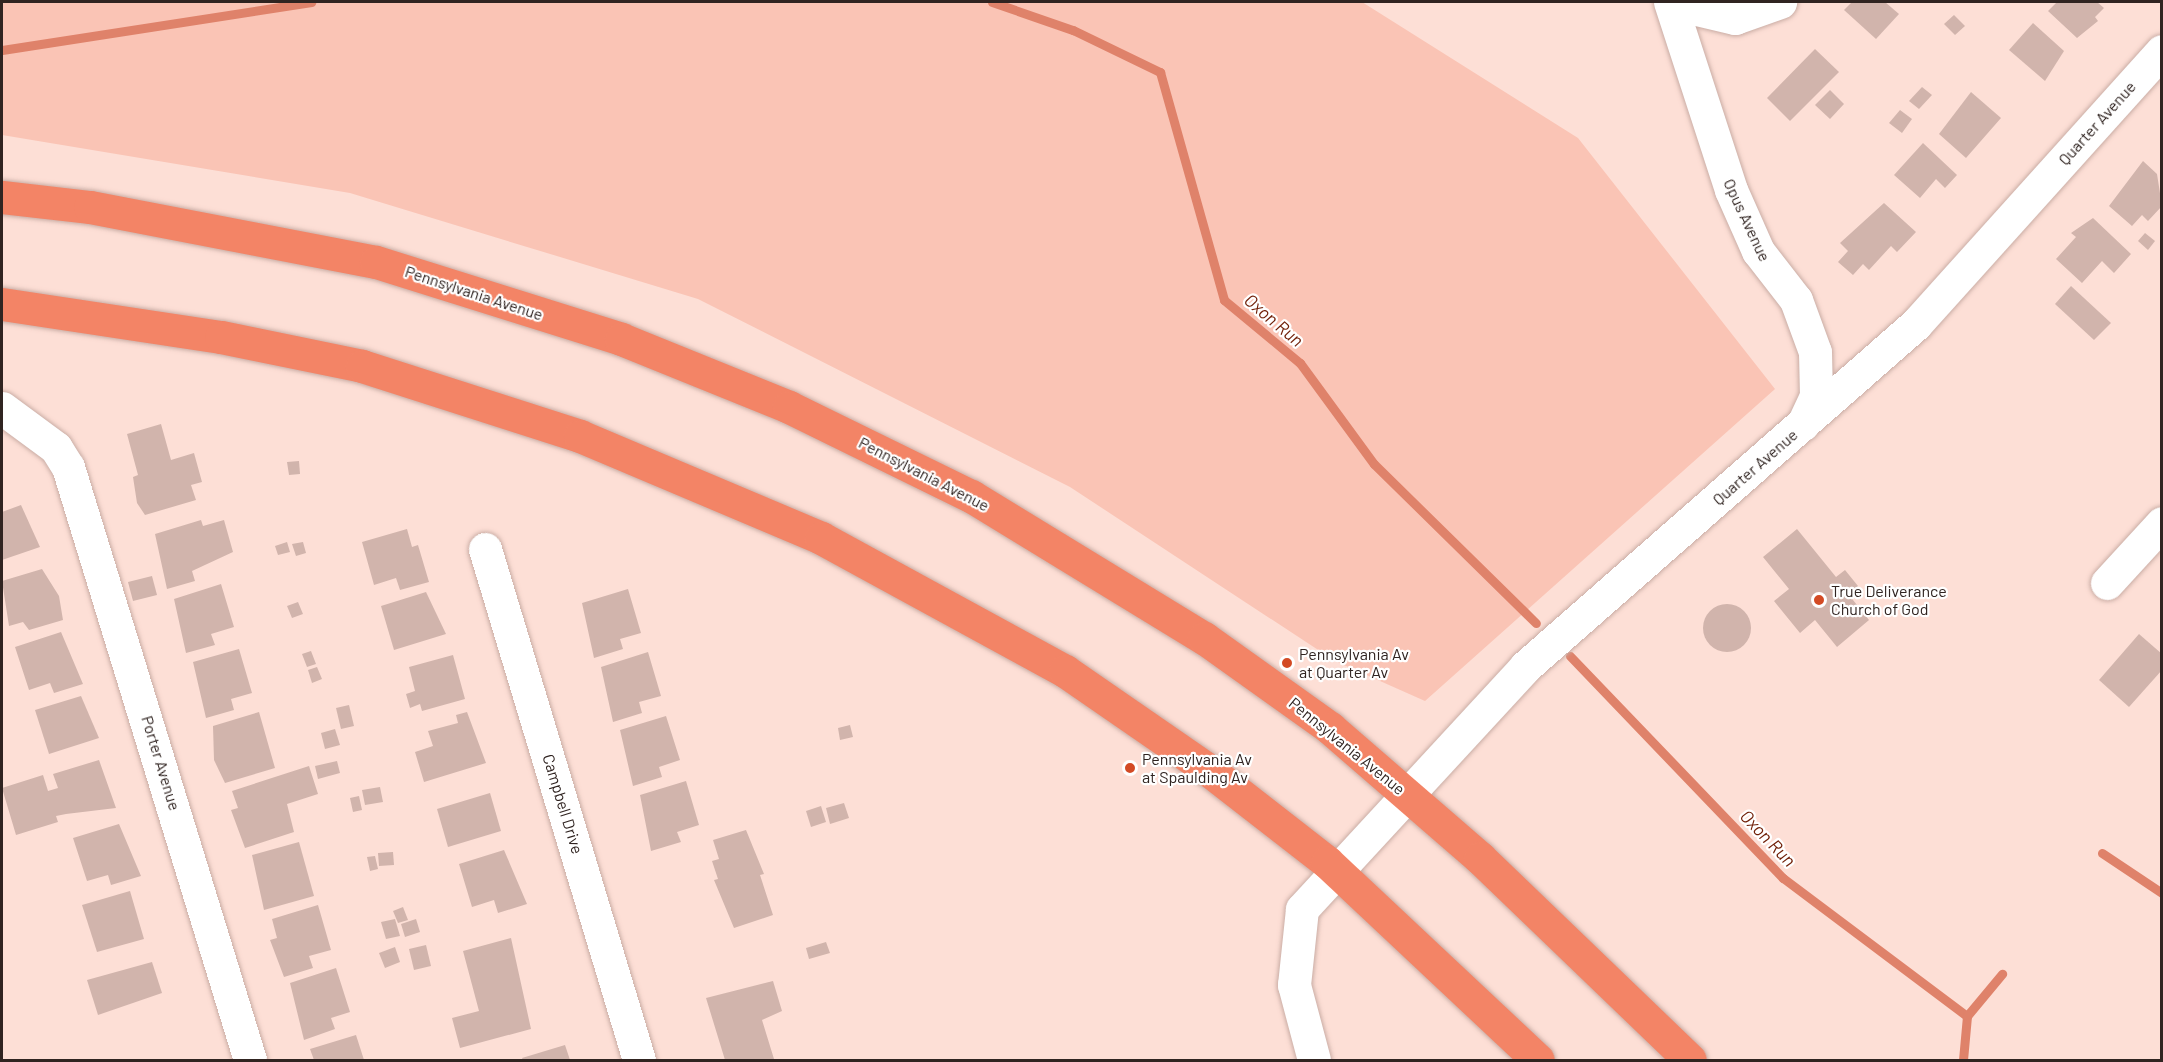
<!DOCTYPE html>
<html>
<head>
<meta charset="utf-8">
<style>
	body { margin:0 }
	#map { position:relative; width:2163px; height:1062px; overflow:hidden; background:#fddfd6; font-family:Barlow,sans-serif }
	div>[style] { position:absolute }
	.green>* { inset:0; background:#fac4b5 }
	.stream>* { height:9px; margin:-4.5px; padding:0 4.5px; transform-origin:4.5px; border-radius:4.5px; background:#df826a }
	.building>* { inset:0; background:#d1b4ac }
	.round { border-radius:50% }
	.roads { filter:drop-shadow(0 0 2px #caada5) drop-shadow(0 0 2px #caada5) }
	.minor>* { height:33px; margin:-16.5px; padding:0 16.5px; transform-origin:16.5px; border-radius:16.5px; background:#fff }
	.highway>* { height:33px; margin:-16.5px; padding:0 16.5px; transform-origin:16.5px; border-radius:16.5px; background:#f38466 }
	.dots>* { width:16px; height:16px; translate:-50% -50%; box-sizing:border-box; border:3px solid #fff; border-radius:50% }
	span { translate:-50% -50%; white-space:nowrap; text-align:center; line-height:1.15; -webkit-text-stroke:4.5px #fff; paint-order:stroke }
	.street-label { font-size:16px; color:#302421 }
	.poi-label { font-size:16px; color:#302421 }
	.left { translate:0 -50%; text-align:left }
	.water-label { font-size:18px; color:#6f1d05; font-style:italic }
	.frame { position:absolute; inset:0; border:3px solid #302421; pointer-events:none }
</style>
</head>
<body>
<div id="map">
	<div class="green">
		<i style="clip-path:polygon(2px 2px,1362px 2px,1578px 138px,1775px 389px,1425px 701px,1335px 661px,1070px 487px,698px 299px,350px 193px,2px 135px)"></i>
	</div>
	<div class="stream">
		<i style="left:992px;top:2px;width:86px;rotate:19.1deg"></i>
		<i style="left:1073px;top:30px;width:97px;rotate:25.8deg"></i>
		<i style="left:1160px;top:72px;width:237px;rotate:74.3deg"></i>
		<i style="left:1224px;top:300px;width:99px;rotate:39.7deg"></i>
		<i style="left:1300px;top:363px;width:125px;rotate:53.8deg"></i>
		<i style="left:1374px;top:464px;width:227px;rotate:44.5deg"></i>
		<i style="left:2px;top:50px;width:313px;rotate:-8.8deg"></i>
		<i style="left:1570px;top:656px;width:308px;rotate:46.2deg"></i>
		<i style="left:1783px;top:878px;width:230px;rotate:36.9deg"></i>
		<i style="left:1967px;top:1016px;width:44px;rotate:95.2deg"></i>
		<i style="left:2102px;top:853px;width:72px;rotate:33.7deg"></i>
		<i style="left:1967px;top:1016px;width:55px;rotate:-50.2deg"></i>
	</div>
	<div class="building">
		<i style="clip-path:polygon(1852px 2px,1885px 2px,1899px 14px,1876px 39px,1844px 10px)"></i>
		<i style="clip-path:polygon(2057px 2px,2097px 2px,2104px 8px,2095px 17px,2098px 21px,2077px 38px,2048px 11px)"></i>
		<i style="clip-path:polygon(1954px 15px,1965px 26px,1955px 35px,1944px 24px)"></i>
		<i style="clip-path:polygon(2033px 23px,2064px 51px,2045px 81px,2009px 50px)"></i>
		<i style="clip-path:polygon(1815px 49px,1839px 72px,1790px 121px,1767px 98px)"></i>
		<i style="clip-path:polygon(1922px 87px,1932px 95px,1919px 109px,1909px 101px)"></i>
		<i style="clip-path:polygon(1830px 90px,1844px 104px,1830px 119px,1815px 105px)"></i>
		<i style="clip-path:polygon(1971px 92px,2001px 118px,1966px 158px,1939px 134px)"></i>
		<i style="clip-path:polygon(1900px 110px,1912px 119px,1902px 133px,1889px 123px)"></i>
		<i style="clip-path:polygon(1923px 143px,1957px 175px,1945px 188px,1936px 179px,1920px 198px,1894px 175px)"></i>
		<i style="clip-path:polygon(2143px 161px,2157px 174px,2162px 206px,2148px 221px,2142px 215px,2132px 226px,2109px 206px)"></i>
		<i style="clip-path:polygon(1884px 203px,1916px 232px,1897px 252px,1891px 246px,1869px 270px,1863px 264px,1853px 275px,1838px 262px,1848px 251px,1840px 243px)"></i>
		<i style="clip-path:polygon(2093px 218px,2131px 254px,2114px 273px,2102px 261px,2082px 283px,2056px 259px,2076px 237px,2071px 233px)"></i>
		<i style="clip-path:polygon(2145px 233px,2155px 241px,2148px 250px,2138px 241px)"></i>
		<i style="clip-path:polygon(2071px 286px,2111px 323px,2094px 340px,2055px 304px)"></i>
		<i style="clip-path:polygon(161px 424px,171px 460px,194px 453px,202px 482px,191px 485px,196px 500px,145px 515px,137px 503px,133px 477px,138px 475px,127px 434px)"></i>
		<i style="clip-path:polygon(299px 461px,300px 474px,289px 475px,287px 462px)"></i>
		<i style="clip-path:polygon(21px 505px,40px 547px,2px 560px,2px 512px)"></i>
		<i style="clip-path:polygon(201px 520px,203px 526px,224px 520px,233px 552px,192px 571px,195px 581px,167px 589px,155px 534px)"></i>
		<i style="clip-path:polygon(407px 529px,412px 547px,418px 545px,429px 582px,400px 590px,396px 578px,374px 585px,362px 542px)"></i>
		<i style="clip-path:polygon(1797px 529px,1836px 577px,1845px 570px,1858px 586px,1849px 595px,1869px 620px,1837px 647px,1815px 620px,1800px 633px,1774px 601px,1789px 589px,1763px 557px)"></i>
		<i style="clip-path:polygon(287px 542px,290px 552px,278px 555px,275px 546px)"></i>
		<i style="clip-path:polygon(303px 542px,306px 553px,296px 556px,292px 544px)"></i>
		<i style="clip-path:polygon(42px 569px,59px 596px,63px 620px,29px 630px,23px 622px,9px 626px,2px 581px)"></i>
		<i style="clip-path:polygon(152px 576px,157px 595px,133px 601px,128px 582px)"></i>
		<i style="clip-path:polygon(221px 584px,234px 627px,211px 634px,215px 645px,186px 653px,174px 599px)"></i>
		<i style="clip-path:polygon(628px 589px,641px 633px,620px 639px,623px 649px,594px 658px,582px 603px)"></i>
		<i style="clip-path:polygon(426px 592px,446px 634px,394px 650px,381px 606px)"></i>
		<i style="clip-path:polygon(298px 602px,303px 614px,292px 618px,287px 606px)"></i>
		<i class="round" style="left:1703px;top:604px;width:48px;height:48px"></i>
		<i style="clip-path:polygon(61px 632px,83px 684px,54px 693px,50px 683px,29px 690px,15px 647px)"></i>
		<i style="clip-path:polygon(2139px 634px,2162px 654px,2162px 670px,2129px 707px,2099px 680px)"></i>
		<i style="clip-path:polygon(239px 649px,252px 693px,231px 699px,234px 710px,206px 718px,193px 662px)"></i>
		<i style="clip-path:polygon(311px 651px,316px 664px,307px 667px,302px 654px)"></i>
		<i style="clip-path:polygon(648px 652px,661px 696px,639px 702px,642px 713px,613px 722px,601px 667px)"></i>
		<i style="clip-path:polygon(453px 655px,465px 699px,422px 711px,420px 704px,410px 708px,406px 694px,415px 691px,409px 667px)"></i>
		<i style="clip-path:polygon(317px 667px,322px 679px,312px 683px,308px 670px)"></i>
		<i style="clip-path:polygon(81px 696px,99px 738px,49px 754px,35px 710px)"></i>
		<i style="clip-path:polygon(349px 705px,354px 726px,341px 729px,336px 708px)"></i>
		<i style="clip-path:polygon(259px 712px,275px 768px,225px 783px,214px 760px,213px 726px)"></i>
		<i style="clip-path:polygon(467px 712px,486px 763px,424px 782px,415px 752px,433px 746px,428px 731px,458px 723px,456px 715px)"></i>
		<i style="clip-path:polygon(666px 716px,680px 760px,659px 767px,662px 777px,633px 786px,620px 730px)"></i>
		<i style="clip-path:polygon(850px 725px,853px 737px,840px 740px,838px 728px)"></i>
		<i style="clip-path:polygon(335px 729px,340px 745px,325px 749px,321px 733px)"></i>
		<i style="clip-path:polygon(99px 760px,116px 808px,66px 814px,56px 816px,58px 822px,16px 835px,2px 788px,43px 775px,48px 791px,58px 788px,53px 774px)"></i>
		<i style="clip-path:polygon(337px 761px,340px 773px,318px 779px,315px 766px)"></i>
		<i style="clip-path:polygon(309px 766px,318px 794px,287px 804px,294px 832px,245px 848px,231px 810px,238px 808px,232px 791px)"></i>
		<i style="clip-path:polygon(686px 781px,699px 825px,677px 832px,681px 842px,651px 851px,640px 795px)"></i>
		<i style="clip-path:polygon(380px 787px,383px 802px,365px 805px,362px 790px)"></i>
		<i style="clip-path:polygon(490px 793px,501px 831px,448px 847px,437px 809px)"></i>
		<i style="clip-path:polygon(359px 796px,362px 810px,353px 812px,350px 798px)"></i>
		<i style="clip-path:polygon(844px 803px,849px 818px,830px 824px,826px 808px)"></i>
		<i style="clip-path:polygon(821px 806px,826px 822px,811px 827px,806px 811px)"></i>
		<i style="clip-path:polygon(119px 824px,141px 876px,111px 885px,108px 875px,87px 881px,73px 838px)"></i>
		<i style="clip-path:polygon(746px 830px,764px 874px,760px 875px,773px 915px,734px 928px,714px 880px,718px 879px,712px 861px,719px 859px,713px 840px)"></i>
		<i style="clip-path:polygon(299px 842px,314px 896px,264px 910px,252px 855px)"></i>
		<i style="clip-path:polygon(504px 850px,527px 904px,498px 913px,494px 900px,472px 907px,459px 864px)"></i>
		<i style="clip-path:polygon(393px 852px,394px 865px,379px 866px,378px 853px)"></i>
		<i style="clip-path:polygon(375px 856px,378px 869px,370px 871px,367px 857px)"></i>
		<i style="clip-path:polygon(130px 891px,144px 939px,97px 952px,82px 905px)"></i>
		<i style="clip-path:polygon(318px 905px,331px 950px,309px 956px,313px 968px,284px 977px,270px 940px,277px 938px,272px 919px)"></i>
		<i style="clip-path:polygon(403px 907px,408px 920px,398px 923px,393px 911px)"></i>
		<i style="clip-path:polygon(395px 919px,400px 936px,386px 939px,381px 922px)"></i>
		<i style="clip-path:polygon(416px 919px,420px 932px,405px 937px,401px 924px)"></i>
		<i style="clip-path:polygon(511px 938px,531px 1029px,460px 1048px,452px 1018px,479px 1011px,463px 951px)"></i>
		<i style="clip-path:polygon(826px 942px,830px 953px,809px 959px,806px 948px)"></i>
		<i style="clip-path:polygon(426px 945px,431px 966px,414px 970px,409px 949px)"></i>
		<i style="clip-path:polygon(395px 947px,400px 962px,385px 968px,379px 953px)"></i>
		<i style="clip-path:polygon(152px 962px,162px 993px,98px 1015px,87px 980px)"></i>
		<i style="clip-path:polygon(336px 968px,350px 1012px,331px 1018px,335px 1029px,304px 1040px,290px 983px)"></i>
		<i style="clip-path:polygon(773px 981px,782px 1011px,762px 1020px,774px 1059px,725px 1060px,706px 998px)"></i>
		<i style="clip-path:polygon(356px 1035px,364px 1060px,314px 1060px,310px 1049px)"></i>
		<i style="clip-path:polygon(565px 1045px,570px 1060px,523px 1060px,522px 1058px)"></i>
	</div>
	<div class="roads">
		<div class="minor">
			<i style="left:1670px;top:2px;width:198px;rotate:72deg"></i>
			<i style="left:1731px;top:190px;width:67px;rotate:66.1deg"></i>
			<i style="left:1758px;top:251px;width:62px;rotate:52.2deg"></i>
			<i style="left:1796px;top:300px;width:55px;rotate:69.9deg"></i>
			<i style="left:1815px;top:352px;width:44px;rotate:88.7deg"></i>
			<i style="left:1816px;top:396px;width:31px;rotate:115deg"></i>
			<i style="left:1671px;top:3px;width:66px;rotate:13.2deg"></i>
			<i style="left:1735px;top:18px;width:48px;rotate:-19.6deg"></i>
			<i style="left:2px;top:408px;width:67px;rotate:36.5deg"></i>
			<i style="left:56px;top:448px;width:22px;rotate:58deg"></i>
			<i style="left:68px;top:467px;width:620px;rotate:72.94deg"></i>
			<i style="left:485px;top:549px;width:534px;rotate:73.23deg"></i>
			<i style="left:2107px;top:583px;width:81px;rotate:-47.5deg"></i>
			<i style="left:1314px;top:1060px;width:78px;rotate:-104.9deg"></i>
			<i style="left:1294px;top:985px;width:76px;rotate:-84deg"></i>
			<i style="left:1302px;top:909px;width:329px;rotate:-47.3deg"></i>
			<i style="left:1525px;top:667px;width:520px;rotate:-41.26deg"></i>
			<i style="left:1916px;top:324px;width:367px;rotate:-48deg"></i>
		</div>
		<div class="highway">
			<i style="left:2px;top:197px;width:89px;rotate:6.5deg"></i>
			<i style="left:90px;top:207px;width:291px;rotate:10.9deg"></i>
			<i style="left:376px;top:262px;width:257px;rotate:17.4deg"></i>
			<i style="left:621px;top:339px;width:181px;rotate:22deg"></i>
			<i style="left:789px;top:407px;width:203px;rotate:26.1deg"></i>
			<i style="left:971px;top:496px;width:273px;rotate:31.4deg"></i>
			<i style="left:1204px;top:638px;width:155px;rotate:35.5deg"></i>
			<i style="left:1330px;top:728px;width:198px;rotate:40.9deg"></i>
			<i style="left:1480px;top:858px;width:291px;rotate:43.9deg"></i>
			<i style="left:2px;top:304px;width:221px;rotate:8.6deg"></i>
			<i style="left:221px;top:337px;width:144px;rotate:11.6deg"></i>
			<i style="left:362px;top:366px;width:229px;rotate:17.8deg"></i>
			<i style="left:580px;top:436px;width:262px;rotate:22.9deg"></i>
			<i style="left:821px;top:538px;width:278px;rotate:28.6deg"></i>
			<i style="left:1065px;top:671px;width:176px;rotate:34.6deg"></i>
			<i style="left:1210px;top:771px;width:148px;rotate:37.9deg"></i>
			<i style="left:1327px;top:862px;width:289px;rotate:43.2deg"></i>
		</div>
	</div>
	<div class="dots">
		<i style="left:1819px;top:600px;background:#d34a24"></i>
		<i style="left:1287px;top:663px;background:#d34a24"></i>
		<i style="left:1130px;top:768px;background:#d34a24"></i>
	</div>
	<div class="street-label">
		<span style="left:2097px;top:123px;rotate:-48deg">Quarter Avenue</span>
		<span style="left:1747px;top:220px;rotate:65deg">Opus Avenue</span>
		<span style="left:474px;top:293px;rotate:18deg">Pennsylvania Avenue</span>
		<span style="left:1755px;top:467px;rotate:-41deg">Quarter Avenue</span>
		<span style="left:924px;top:474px;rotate:27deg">Pennsylvania Avenue</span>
		<span style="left:1347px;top:746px;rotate:39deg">Pennsylvania Avenue</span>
		<span style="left:161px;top:763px;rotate:73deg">Porter Avenue</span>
		<span style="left:563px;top:804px;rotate:73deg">Campbell Drive</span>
	</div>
	<div class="poi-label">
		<span class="left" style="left:1831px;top:600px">True Deliverance<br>Church of God</span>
		<span class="left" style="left:1299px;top:663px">Pennsylvania Av<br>at Quarter Av</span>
		<span class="left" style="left:1142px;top:768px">Pennsylvania Av<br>at Spaulding Av</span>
	</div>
	<div class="water-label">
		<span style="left:1274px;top:320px;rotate:40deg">Oxon Run</span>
		<span style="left:1768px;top:838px;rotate:46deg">Oxon Run</span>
	</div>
	<div class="frame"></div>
</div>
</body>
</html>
